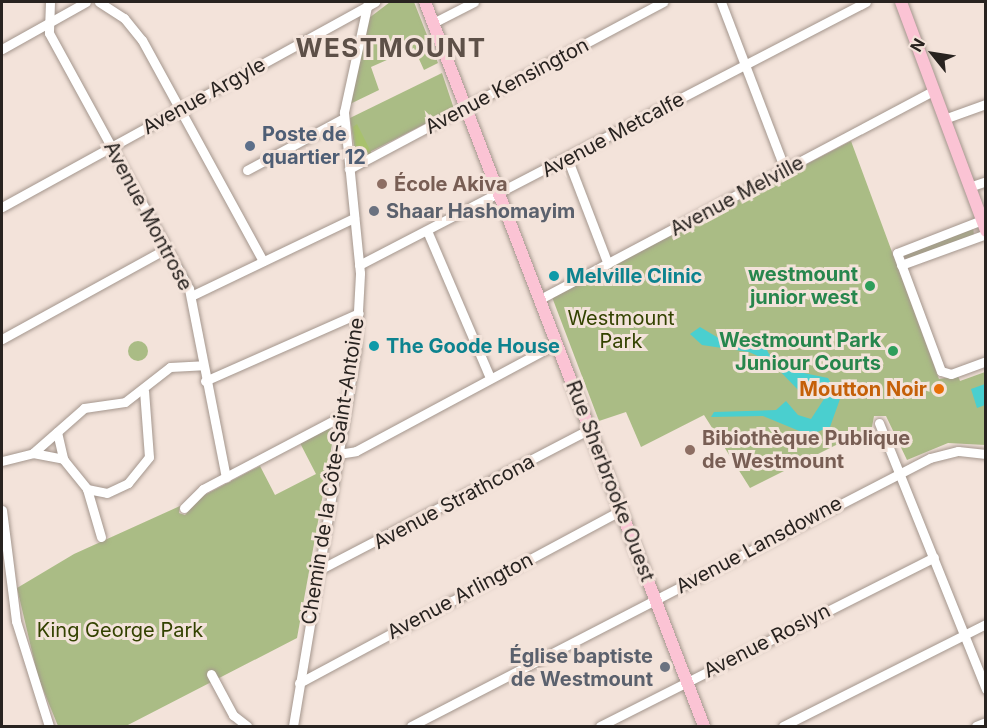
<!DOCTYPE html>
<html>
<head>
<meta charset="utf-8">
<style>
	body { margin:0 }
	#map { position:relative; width:987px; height:728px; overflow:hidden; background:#f3e3da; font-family:Inter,sans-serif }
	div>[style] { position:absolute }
	.green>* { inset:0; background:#aabc85 }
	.round { border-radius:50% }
	.forest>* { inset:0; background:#a8c16d }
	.water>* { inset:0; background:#4acfcf }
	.roads { filter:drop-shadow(0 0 2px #a4968d) drop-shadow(0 0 2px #a4968d) }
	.minor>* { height:9px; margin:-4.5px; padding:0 4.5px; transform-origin:4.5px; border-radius:4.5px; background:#fff }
	.major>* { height:12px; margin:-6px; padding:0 6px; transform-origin:6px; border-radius:6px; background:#fbc3d4 }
	.dots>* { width:16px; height:16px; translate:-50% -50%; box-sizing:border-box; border:3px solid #f3e3da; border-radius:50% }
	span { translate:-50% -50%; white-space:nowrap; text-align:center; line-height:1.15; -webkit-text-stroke:6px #f3e3da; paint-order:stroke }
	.street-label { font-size:20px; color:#282320 }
	.service-label { font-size:20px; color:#4e5e75; font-weight:700 }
	.left { translate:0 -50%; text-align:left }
	.education-label { font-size:20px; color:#785e54; font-weight:700 }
	.worship-label { font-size:20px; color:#5b616d; font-weight:700 }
	.right { translate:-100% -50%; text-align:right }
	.leisure-label { font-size:20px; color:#27864d; font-weight:700 }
	.culture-label { font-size:20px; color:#0d838f; font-weight:700 }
	.park-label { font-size:20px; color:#334200 }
	.food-label { font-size:20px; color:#c56008; font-weight:700 }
	.district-label { font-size:26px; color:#5d5048; font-weight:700; letter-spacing:1.5px }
	.frame { position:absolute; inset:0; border:3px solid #282320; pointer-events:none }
	.north { position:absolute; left:903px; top:24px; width:60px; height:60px; -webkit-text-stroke:4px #f3e3da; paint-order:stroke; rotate:300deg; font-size:16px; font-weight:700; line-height:24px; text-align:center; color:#282320 }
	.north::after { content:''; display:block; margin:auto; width:21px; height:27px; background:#282320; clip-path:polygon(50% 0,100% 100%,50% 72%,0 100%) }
</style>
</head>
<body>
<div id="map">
	<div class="green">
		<i style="clip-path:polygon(390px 2px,414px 2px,438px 63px,424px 70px,414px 48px,371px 67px,379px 90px,350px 104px,369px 18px)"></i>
		<i style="clip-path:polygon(442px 73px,454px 109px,356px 159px,350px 118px)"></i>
		<i style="clip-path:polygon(851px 141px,939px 379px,958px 376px,960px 381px,985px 372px,985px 445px,948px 443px,907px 460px,886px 416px,874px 416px,872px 427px,750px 488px,704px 415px,641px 447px,626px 412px,599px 421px,552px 297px)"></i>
		<i style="clip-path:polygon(973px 228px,974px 235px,907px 259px,903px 256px)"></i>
		<i class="round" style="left:128px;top:341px;width:20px;height:20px"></i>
		<i style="clip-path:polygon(329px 428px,334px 433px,297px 638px,126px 726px,58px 726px,38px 677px,17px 588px,74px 554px,180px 506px,179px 513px,185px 515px,201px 497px,260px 466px,275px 495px,316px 474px,300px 443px)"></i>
	</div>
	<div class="forest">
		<i style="clip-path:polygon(357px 124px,372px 154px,358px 160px,353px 127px)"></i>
	</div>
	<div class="water">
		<i style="clip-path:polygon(700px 327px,727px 343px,760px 336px,769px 354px,789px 370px,828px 378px,840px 399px,830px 427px,809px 435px,763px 416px,711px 417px,714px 412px,776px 410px,786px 401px,798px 415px,811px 419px,824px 399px,810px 385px,804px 396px,771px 362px,749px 352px,702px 345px,690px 334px)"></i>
		<i style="clip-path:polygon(985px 384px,985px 405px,977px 408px,971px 389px)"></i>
	</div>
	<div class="roads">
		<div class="minor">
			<i style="left:50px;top:2px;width:31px;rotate:92deg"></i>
			<i style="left:49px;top:33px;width:292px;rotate:61.3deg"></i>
			<i style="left:189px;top:289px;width:192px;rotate:78.9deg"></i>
			<i style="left:99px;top:2px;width:30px;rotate:33deg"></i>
			<i style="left:124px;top:18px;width:28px;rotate:51deg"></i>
			<i style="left:142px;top:40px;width:252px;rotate:61.3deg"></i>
			<i style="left:721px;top:2px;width:180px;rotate:69.1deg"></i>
			<i style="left:433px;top:23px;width:46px;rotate:-27.1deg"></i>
			<i style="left:2px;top:49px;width:96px;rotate:-29.2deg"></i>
			<i style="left:944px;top:119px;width:45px;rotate:-19.7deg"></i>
			<i style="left:568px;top:160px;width:111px;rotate:69deg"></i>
			<i style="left:349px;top:169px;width:356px;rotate:-28deg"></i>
			<i style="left:247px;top:170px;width:110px;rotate:-28.2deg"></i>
			<i style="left:969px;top:187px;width:18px;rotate:-19deg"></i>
			<i style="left:2px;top:207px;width:426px;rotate:-28.8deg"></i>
			<i style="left:982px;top:220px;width:91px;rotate:158.8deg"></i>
			<i style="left:897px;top:253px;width:126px;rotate:69.6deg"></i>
			<i style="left:941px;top:371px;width:10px;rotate:17deg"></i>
			<i style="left:951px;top:374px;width:37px;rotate:-20deg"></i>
			<i style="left:428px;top:233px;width:158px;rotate:66.8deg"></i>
			<i style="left:359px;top:265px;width:571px;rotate:-27.42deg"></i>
			<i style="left:901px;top:265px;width:90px;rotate:-20deg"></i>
			<i style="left:191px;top:296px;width:181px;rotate:-25.6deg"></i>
			<i style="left:540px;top:299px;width:445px;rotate:-27.9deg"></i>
			<i style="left:2px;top:339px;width:187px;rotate:-28.8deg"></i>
			<i style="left:205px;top:381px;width:168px;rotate:-23.8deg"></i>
			<i style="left:879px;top:423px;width:287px;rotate:68.1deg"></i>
			<i style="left:57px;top:432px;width:28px;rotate:77deg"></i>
			<i style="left:33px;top:453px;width:31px;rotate:11deg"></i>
			<i style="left:63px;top:459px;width:38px;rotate:51deg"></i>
			<i style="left:87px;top:489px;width:20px;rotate:11deg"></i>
			<i style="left:107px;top:493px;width:23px;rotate:-25deg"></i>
			<i style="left:128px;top:483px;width:33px;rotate:-51deg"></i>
			<i style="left:149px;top:457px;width:66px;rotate:-94.3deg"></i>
			<i style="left:338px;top:454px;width:18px;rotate:-9deg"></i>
			<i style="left:356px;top:451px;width:228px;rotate:-28.2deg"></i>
			<i style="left:2px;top:461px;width:32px;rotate:-14deg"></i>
			<i style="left:33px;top:453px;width:68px;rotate:-41.4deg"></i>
			<i style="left:84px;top:408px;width:41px;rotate:-8.3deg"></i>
			<i style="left:125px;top:402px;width:57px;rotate:-37.9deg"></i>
			<i style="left:170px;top:367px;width:33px;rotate:-3deg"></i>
			<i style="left:87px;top:489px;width:50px;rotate:73.7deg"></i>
			<i style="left:184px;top:508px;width:27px;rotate:-45deg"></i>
			<i style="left:203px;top:489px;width:159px;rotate:-27.7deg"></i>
			<i style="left:2px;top:510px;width:112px;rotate:82.8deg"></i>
			<i style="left:16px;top:621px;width:110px;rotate:72.6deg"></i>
			<i style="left:317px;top:571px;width:308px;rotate:-27.5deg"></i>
			<i style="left:211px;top:674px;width:47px;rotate:61.8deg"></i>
			<i style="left:233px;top:715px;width:18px;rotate:38deg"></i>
			<i style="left:299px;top:683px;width:366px;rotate:-28.2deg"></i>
			<i style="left:293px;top:726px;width:383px;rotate:-80.5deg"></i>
			<i style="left:356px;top:348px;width:75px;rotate:-86.9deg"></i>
			<i style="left:360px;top:273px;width:162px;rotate:-95.7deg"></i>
			<i style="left:344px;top:112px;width:113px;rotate:-77.7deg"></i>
			<i style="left:411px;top:726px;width:584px;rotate:-27.31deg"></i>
			<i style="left:930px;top:458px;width:29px;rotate:-14deg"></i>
			<i style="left:958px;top:451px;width:28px;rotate:6deg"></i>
			<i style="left:600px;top:726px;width:374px;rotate:-26.8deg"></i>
			<i style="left:783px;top:726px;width:227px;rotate:-26.7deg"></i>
			<i style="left:976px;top:726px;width:11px;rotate:-22deg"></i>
		</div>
		<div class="major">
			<i style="left:425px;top:2px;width:776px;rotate:68.93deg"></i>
			<i style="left:901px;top:2px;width:244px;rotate:69.6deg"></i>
		</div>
	</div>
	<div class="dots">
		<i style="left:250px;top:146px;background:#5c6f8a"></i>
		<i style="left:382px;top:184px;background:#8d6e63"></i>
		<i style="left:374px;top:211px;background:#6b7280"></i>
		<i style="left:554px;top:276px;background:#0f9aa8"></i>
		<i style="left:870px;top:286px;background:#2e9e5b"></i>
		<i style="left:374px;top:346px;background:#0f9aa8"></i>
		<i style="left:893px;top:351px;background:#2e9e5b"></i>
		<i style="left:939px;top:389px;background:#e8710a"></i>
		<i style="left:690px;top:450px;background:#8d6e63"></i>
		<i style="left:665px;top:667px;background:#6b7280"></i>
	</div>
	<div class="street-label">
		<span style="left:507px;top:86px;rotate:-28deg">Avenue Kensington</span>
		<span style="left:204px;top:96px;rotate:-29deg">Avenue Argyle</span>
		<span style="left:613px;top:135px;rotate:-28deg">Avenue Metcalfe</span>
		<span style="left:737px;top:196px;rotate:-28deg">Avenue Melville</span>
		<span style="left:148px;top:216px;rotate:62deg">Avenue Montrose</span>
		<span style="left:333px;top:471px;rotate:-81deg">Chemin de la Côte-Saint-Antoine</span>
		<span style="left:610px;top:481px;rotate:69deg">Rue Sherbrooke Ouest</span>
		<span style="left:454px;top:502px;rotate:-28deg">Avenue Strathcona</span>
		<span style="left:759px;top:545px;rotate:-28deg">Avenue Lansdowne</span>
		<span style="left:460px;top:596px;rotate:-28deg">Avenue Arlington</span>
		<span style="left:767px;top:641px;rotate:-27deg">Avenue Roslyn</span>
	</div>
	<div class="service-label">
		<span class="left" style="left:262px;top:146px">Poste de<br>quartier 12</span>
	</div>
	<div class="education-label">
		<span class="left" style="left:394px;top:184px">École Akiva</span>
		<span class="left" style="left:702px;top:450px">Bibiothèque Publique<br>de Westmount</span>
	</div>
	<div class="worship-label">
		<span class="left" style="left:386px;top:211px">Shaar Hashomayim</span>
		<span class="right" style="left:653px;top:668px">Église baptiste<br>de Westmount</span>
	</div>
	<div class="leisure-label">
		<span class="right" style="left:858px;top:286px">westmount<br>junior west</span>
		<span class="right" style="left:881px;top:352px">Westmount Park<br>Juniour Courts</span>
	</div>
	<div class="culture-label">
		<span class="left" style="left:566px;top:276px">Melville Clinic</span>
		<span class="left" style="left:386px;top:346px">The Goode House</span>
	</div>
	<div class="park-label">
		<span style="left:621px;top:330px">Westmount<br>Park</span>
		<span style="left:120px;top:630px">King George Park</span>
	</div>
	<div class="food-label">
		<span class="right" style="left:927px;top:389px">Moutton Noir</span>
	</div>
	<div class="district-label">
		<span style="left:391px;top:48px">WESTMOUNT</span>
	</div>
	<div class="frame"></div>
	<div class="north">N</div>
</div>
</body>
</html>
